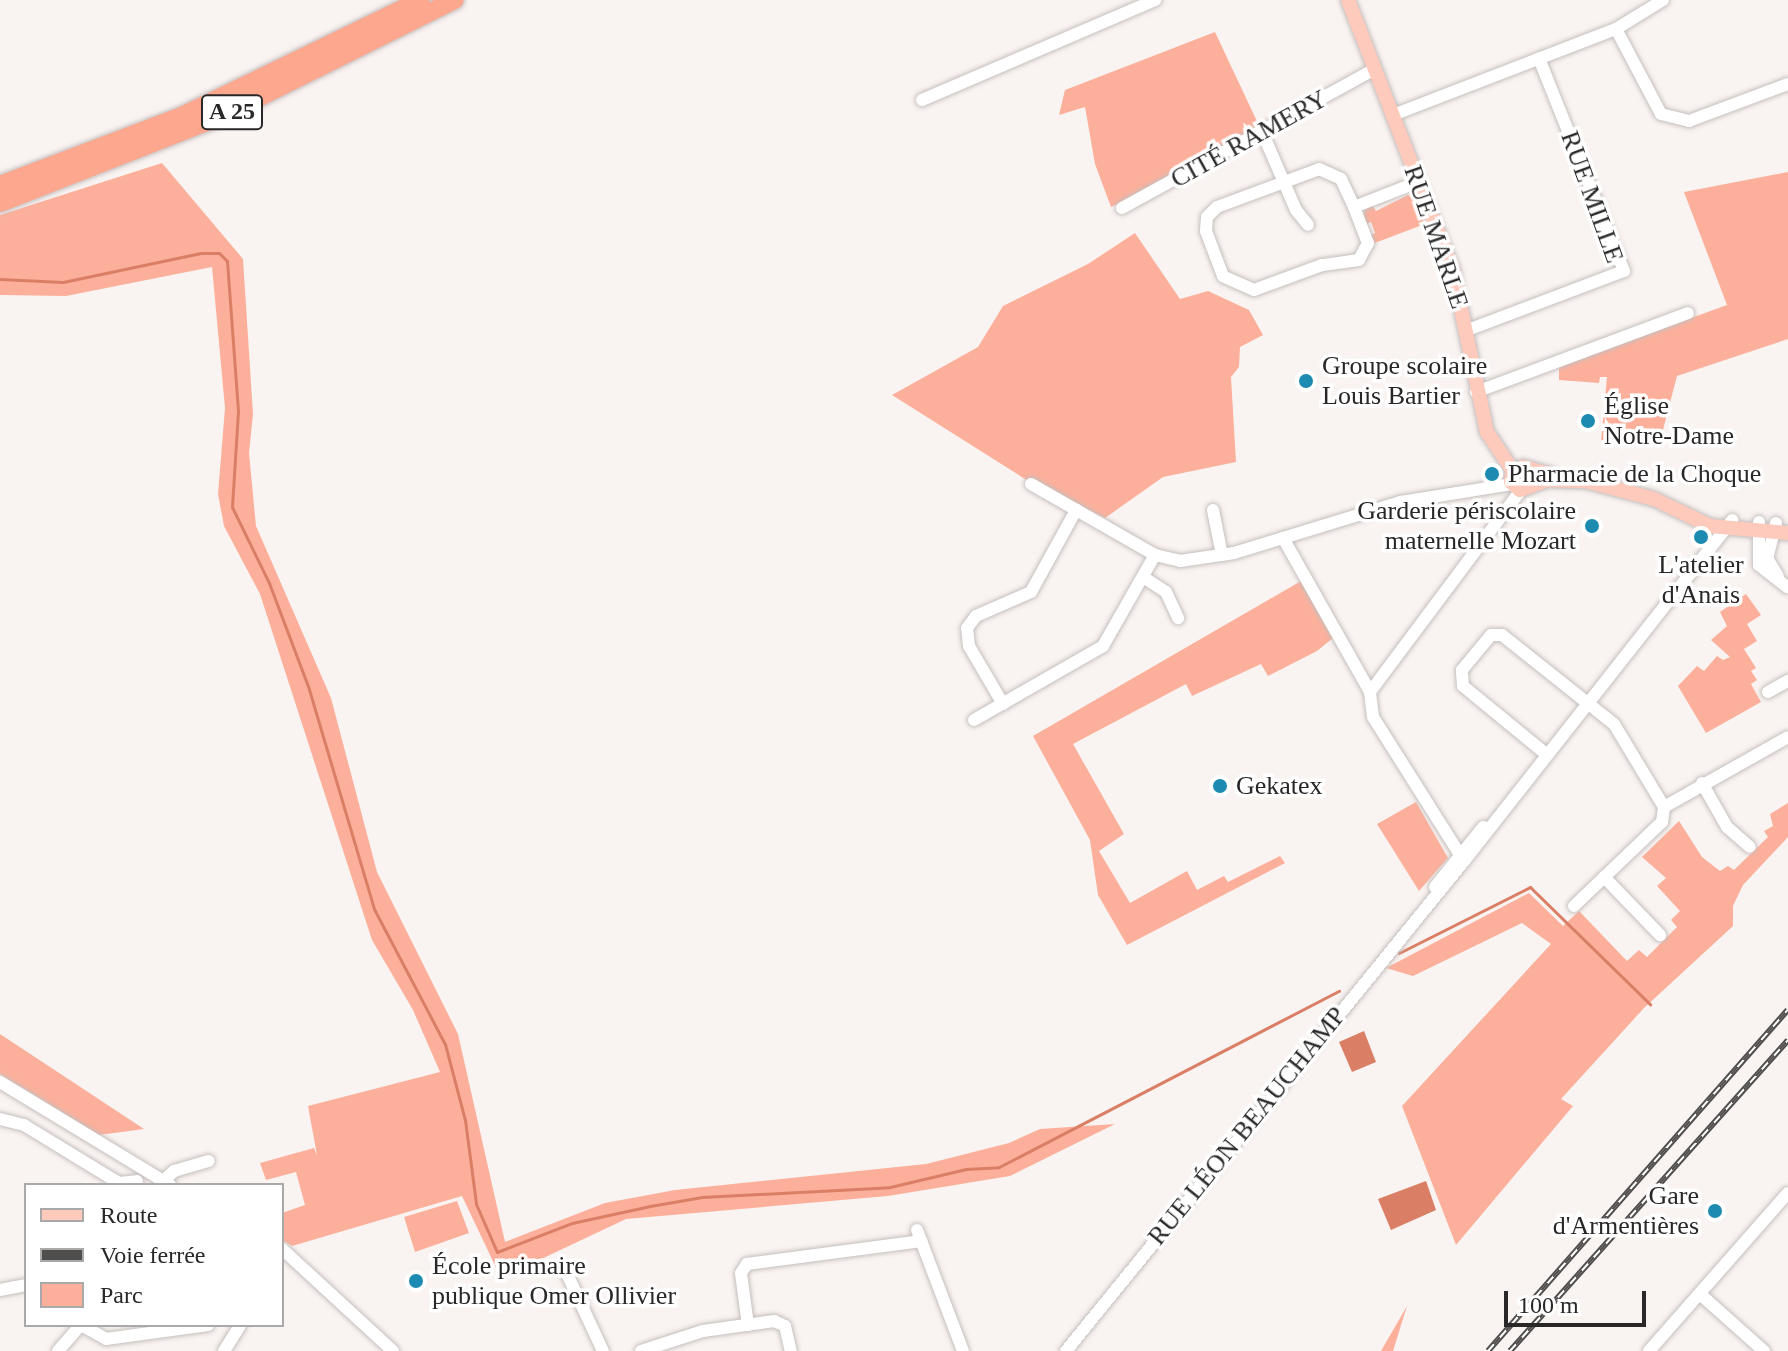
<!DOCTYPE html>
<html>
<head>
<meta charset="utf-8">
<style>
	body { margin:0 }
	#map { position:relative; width:1788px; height:1351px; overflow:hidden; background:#f9f3f1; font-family:"Times New Roman",serif }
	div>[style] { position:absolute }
	.green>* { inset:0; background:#fcb09b }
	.water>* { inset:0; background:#da7f66 }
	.stream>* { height:3px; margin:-1.5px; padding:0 1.5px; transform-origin:1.5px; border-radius:1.5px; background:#da7f66 }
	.roads { filter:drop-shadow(0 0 2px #c5bfbe) drop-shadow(0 0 2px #c5bfbe) }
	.minor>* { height:12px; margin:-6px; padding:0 6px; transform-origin:6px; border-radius:6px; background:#fff }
	.major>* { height:14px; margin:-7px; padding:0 7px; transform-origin:7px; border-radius:7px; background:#fecabc }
	.highway>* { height:18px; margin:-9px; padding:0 9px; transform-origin:9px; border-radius:9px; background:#fda78f }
	.rail>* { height:6px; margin-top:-3px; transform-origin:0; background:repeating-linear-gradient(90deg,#fff 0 9px,#504e4d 0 18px); box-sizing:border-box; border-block:2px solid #504e4d }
	.dots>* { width:22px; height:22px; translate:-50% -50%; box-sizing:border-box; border:4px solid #fff; border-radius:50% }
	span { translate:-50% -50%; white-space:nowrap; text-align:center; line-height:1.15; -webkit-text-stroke:7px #fff; paint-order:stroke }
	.shield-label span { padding:2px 6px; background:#fff; border:2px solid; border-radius:6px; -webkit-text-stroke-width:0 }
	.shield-label { font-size:24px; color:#292727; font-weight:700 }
	.street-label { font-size:26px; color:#292727 }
	.poi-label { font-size:26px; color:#292727 }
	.left { translate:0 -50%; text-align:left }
	.right { translate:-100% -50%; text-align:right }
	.legend { position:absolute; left:24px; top:1183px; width:260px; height:144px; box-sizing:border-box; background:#fff; border:2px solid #a9a9a9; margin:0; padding:10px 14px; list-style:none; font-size:24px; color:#292727 }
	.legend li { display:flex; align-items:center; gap:16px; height:40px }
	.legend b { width:40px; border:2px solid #a9a9a9 }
	.scale { position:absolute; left:1504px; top:1291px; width:142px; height:36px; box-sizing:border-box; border:4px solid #292727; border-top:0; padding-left:10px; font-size:24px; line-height:28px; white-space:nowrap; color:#292727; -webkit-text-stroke:6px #fff; paint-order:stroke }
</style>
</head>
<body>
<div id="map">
	<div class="green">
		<i style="clip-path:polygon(1215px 32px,1262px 132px,1111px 207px,1095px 164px,1085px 107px,1059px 115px,1065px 90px)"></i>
		<i style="clip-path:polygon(162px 163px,243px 259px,253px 414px,249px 453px,256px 526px,331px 698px,377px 872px,458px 1034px,505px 1242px,605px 1203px,675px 1190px,926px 1164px,1009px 1143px,1040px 1129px,1115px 1124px,1010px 1176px,888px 1196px,626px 1219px,501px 1278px,462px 1196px,292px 1246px,282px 1240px,282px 1213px,305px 1205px,296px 1172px,266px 1180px,260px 1163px,314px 1148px,317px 1155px,308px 1106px,440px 1072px,413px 1010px,372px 940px,260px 594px,224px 526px,218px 494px,225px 408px,212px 267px,66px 296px,0 295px,0 215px)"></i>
		<i style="clip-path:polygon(1788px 172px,1788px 339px,1677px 376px,1659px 445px,1616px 425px,1609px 439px,1601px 441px,1607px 377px,1600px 377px,1599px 383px,1559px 380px,1559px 366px,1727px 305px,1684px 192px)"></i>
		<i style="clip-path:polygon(1410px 194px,1425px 224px,1372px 244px,1369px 236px,1375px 233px,1371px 222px,1364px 225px,1364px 210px,1372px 205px,1376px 211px)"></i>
		<i style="clip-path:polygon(1135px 233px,1180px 299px,1208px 291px,1249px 310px,1263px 335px,1240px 347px,1239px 367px,1231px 377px,1236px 462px,1163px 477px,1105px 518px,1025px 479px,892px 395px,978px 347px,1003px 306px,1088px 264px)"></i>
		<i style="clip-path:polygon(1301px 581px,1333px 638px,1317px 651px,1268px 676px,1261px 664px,1192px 696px,1186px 684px,1073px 744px,1124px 834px,1099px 851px,1130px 903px,1187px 871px,1197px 890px,1224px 876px,1228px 882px,1280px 856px,1285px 863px,1127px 945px,1098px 895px,1090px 840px,1033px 736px)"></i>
		<i style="clip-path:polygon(1746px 594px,1761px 615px,1747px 624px,1757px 641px,1744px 649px,1756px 668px,1751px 671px,1757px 680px,1751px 684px,1761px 702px,1706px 733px,1678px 686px,1697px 666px,1704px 671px,1717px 656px,1723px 660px,1730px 657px,1711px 640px,1727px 626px,1720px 612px)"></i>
		<i style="clip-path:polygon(1416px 802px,1448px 858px,1419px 891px,1377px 824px)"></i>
		<i style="clip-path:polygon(1788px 803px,1788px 837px,1743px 885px,1733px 906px,1733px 926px,1644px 1008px,1561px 1099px,1573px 1106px,1456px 1245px,1402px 1106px,1551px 944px,1522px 923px,1413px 976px,1386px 968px,1529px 893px,1563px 926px,1579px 911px,1627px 961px,1639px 950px,1647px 957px,1677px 927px,1671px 920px,1680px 911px,1657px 886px,1666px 878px,1642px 857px,1679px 821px,1702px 857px,1720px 871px,1728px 866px,1734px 870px,1768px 837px,1764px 831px,1773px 826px,1770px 814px)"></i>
		<i style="clip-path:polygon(0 1034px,144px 1129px,99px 1135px,0 1074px)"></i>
		<i style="clip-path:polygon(457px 1201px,469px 1233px,415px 1252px,404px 1217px)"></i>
		<i style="clip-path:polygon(1407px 1306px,1393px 1351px,1381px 1351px)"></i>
	</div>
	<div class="water">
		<i style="clip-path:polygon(1364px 1031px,1376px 1062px,1352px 1072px,1339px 1042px)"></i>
		<i style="clip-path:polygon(1426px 1181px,1436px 1210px,1391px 1230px,1378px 1199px)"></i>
	</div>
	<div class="stream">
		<i style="left:0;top:279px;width:63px;rotate:2.7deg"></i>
		<i style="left:63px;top:282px;width:141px;rotate:-11.9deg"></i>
		<i style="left:201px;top:253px;width:18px"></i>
		<i style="left:219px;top:253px;width:11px;rotate:45deg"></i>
		<i style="left:227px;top:261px;width:150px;rotate:85.8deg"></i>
		<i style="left:238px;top:411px;width:96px;rotate:93.6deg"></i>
		<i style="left:232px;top:507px;width:85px;rotate:64deg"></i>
		<i style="left:269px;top:583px;width:110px;rotate:69.3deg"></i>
		<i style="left:308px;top:686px;width:233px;rotate:73.5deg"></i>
		<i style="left:374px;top:909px;width:153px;rotate:62.3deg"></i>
		<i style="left:445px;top:1044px;width:79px;rotate:75.3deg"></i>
		<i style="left:465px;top:1120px;width:85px;rotate:82.5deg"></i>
		<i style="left:476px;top:1204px;width:52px;rotate:66.4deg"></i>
		<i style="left:497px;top:1252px;width:80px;rotate:-21.1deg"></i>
		<i style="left:572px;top:1223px;width:80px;rotate:-12.3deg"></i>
		<i style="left:650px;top:1206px;width:53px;rotate:-9.8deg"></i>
		<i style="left:702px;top:1197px;width:188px;rotate:-3deg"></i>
		<i style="left:890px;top:1187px;width:78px;rotate:-13.3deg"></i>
		<i style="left:966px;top:1169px;width:33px;rotate:-3deg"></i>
		<i style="left:999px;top:1167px;width:383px;rotate:-27.4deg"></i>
		<i style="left:1399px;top:953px;width:147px;rotate:-26.7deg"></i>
		<i style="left:1530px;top:887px;width:168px;rotate:44.3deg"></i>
	</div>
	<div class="roads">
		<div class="minor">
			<i style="left:1663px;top:0;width:55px;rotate:148.3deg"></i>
			<i style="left:1616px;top:29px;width:96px;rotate:62.1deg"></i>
			<i style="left:1661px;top:114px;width:29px;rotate:14deg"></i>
			<i style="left:1689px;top:121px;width:106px;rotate:-20.5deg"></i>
			<i style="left:922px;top:100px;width:254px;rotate:-23.2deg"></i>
			<i style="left:1393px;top:115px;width:239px;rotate:-21.1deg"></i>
			<i style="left:1263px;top:134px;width:83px;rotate:66.5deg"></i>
			<i style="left:1296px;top:210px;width:19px;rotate:51deg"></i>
			<i style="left:1354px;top:207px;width:39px;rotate:69deg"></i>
			<i style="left:1368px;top:243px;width:19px;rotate:118deg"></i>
			<i style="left:1359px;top:260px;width:37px;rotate:172deg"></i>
			<i style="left:1322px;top:265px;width:72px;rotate:159.8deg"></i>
			<i style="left:1254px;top:290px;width:34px;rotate:-156deg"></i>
			<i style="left:1223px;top:276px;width:48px;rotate:-110.7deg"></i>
			<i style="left:1206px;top:231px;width:14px;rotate:-86deg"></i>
			<i style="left:1207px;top:217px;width:14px;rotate:-45deg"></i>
			<i style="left:1217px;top:207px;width:109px;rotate:-20.4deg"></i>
			<i style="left:1319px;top:169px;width:24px;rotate:24deg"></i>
			<i style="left:1341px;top:179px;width:31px;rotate:65deg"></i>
			<i style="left:1354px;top:207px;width:69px;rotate:-21.3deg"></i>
			<i style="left:1122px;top:208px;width:289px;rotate:-28.8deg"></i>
			<i style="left:1465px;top:331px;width:170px;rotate:-20.7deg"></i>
			<i style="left:1624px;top:271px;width:229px;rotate:-111.8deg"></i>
			<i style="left:1476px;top:392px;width:226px;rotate:-20.4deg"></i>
			<i style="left:1031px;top:484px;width:143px;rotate:29.8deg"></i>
			<i style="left:1155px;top:555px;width:26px;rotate:13deg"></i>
			<i style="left:1180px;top:561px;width:55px;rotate:-8.4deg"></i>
			<i style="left:1234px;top:553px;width:175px;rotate:-17deg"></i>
			<i style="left:1401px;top:502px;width:112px;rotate:-9.2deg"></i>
			<i style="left:1213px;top:510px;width:46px;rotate:78.7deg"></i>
			<i style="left:1759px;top:522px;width:43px;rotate:90deg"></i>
			<i style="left:1759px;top:565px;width:36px;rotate:38deg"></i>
			<i style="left:1776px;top:523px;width:36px;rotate:104deg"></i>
			<i style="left:1767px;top:558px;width:21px;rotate:59deg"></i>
			<i style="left:1283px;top:538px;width:177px;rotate:60.5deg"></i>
			<i style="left:1143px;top:577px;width:27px;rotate:33deg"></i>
			<i style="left:1166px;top:592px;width:29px;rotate:65deg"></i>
			<i style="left:1768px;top:692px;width:23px;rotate:-29deg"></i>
			<i style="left:1003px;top:704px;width:67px;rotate:-120.4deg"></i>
			<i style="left:969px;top:646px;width:18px;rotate:-96deg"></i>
			<i style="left:967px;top:628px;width:15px;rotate:-53deg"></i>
			<i style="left:976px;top:616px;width:60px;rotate:-23.6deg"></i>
			<i style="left:1031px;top:592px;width:94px;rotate:-61.2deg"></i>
			<i style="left:974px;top:720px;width:149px;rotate:-29.8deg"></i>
			<i style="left:1103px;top:646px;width:105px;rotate:-60.3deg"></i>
			<i style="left:1546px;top:754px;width:107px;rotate:-140.7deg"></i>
			<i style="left:1463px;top:686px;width:16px;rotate:-94deg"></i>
			<i style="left:1462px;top:670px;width:45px;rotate:-50.4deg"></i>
			<i style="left:1491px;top:635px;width:11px"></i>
			<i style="left:1502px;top:635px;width:143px;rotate:38.5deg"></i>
			<i style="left:1614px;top:724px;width:97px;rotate:58.9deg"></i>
			<i style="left:1664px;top:807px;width:142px;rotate:-29.4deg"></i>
			<i style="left:1702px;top:783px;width:51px;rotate:60.4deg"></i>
			<i style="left:1727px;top:827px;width:30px;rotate:41deg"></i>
			<i style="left:1464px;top:861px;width:170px;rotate:-122.3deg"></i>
			<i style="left:1373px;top:717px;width:25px;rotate:-97deg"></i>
			<i style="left:1370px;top:692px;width:252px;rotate:-53.2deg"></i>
			<i style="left:1604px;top:877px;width:81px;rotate:46deg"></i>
			<i style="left:1435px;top:887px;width:77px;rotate:-51.3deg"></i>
			<i style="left:1574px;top:906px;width:122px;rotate:-43.7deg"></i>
			<i style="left:1662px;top:822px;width:15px;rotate:-82deg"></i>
			<i style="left:0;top:1082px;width:199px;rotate:31.2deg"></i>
			<i style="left:0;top:1119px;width:25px;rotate:14deg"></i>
			<i style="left:24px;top:1125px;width:111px;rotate:31.4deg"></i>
			<i style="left:119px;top:1183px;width:18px;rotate:-6deg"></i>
			<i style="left:163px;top:1181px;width:15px;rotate:-42deg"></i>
			<i style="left:174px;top:1171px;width:36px;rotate:-16deg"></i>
			<i style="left:917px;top:1230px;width:129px;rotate:69.2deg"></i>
			<i style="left:282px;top:1249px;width:151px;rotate:42.6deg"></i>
			<i style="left:568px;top:1276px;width:83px;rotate:65deg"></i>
			<i style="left:0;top:1290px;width:26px;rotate:-11deg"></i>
			<i style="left:1700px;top:1294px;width:86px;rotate:41.7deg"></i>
			<i style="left:81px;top:1325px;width:29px;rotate:29deg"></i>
			<i style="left:106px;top:1339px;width:103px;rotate:-7.8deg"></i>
			<i style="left:748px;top:1325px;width:52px;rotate:-97.7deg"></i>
			<i style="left:741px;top:1273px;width:11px;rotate:-56deg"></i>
			<i style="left:747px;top:1264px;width:176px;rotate:-7.5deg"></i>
			<i style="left:58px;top:1351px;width:35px;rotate:-49deg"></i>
			<i style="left:224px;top:1351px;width:31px;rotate:-58deg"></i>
			<i style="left:641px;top:1351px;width:65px;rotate:-17.9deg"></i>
			<i style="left:703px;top:1331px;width:72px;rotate:-8deg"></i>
			<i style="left:774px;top:1321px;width:12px;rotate:24deg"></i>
			<i style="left:785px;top:1326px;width:26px;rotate:77deg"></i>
			<i style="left:1066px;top:1351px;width:631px;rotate:-50.91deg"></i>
			<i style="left:1464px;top:861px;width:434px;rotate:-51.8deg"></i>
			<i style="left:1649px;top:1351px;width:210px;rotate:-48.7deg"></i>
		</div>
		<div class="major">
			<i style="left:1348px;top:0;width:291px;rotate:68.8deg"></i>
			<i style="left:1453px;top:271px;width:165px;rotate:78.1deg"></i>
			<i style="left:1487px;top:432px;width:47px;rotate:56.3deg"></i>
			<i style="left:1513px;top:471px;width:11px;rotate:100deg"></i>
			<i style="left:1511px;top:482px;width:12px;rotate:42deg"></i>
			<i style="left:1520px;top:490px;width:30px;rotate:-20deg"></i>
			<i style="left:1548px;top:480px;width:38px;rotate:2deg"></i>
			<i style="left:1586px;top:481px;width:70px;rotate:14.8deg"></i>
			<i style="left:1654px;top:499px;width:62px;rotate:25.7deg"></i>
			<i style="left:1710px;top:526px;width:78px;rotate:5.1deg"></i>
			<i style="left:1513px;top:471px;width:11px;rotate:-22deg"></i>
			<i style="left:1523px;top:467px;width:30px;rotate:15deg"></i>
		</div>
		<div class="highway">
			<i style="left:0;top:185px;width:197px;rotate:-20.8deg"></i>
			<i style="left:184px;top:115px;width:263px;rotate:-25.9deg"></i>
			<i style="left:0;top:203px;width:238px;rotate:-21.4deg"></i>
			<i style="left:222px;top:116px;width:260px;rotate:-26.5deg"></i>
		</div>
	</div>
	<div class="rail">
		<i style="left:1488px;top:1351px;width:454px;rotate:-48.7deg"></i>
		<i style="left:1510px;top:1351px;width:417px;rotate:-48.2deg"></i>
	</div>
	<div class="dots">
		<i style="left:1306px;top:381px;background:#1d8bb1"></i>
		<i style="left:1588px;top:421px;background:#1d8bb1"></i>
		<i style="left:1492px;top:474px;background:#1d8bb1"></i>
		<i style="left:1592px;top:526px;background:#1d8bb1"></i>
		<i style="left:1701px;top:537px;background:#1d8bb1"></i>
		<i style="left:1220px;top:786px;background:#1d8bb1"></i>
		<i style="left:1715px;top:1211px;background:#1d8bb1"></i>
		<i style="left:416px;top:1281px;background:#1d8bb1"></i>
	</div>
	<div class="shield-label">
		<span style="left:232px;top:112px">A 25</span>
	</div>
	<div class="street-label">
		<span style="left:1249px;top:139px;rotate:-29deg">CITÉ RAMERY</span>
		<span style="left:1592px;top:197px;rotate:70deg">RUE MILLE</span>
		<span style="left:1436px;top:237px;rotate:71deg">RUE MARLE</span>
		<span style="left:1247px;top:1126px;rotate:-51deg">RUE LÉON BEAUCHAMP</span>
	</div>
	<div class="poi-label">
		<span class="left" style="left:1322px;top:381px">Groupe scolaire<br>Louis Bartier</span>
		<span class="left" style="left:1604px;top:421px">Église<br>Notre-Dame</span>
		<span class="left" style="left:1508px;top:474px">Pharmacie de la Choque</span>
		<span class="right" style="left:1576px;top:526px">Garderie périscolaire<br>maternelle Mozart</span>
		<span style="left:1701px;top:580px">L'atelier<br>d'Anais</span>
		<span class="left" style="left:1236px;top:786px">Gekatex</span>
		<span class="right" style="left:1699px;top:1211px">Gare<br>d'Armentières</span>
		<span class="left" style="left:432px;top:1281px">École primaire<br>publique Omer Ollivier</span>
	</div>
	<ul class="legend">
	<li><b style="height:10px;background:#fecabc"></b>Route</li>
	<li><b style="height:10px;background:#504e4d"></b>Voie ferrée</li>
	<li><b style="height:22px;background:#fcb09b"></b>Parc</li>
	</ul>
	<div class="scale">100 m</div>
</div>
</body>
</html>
